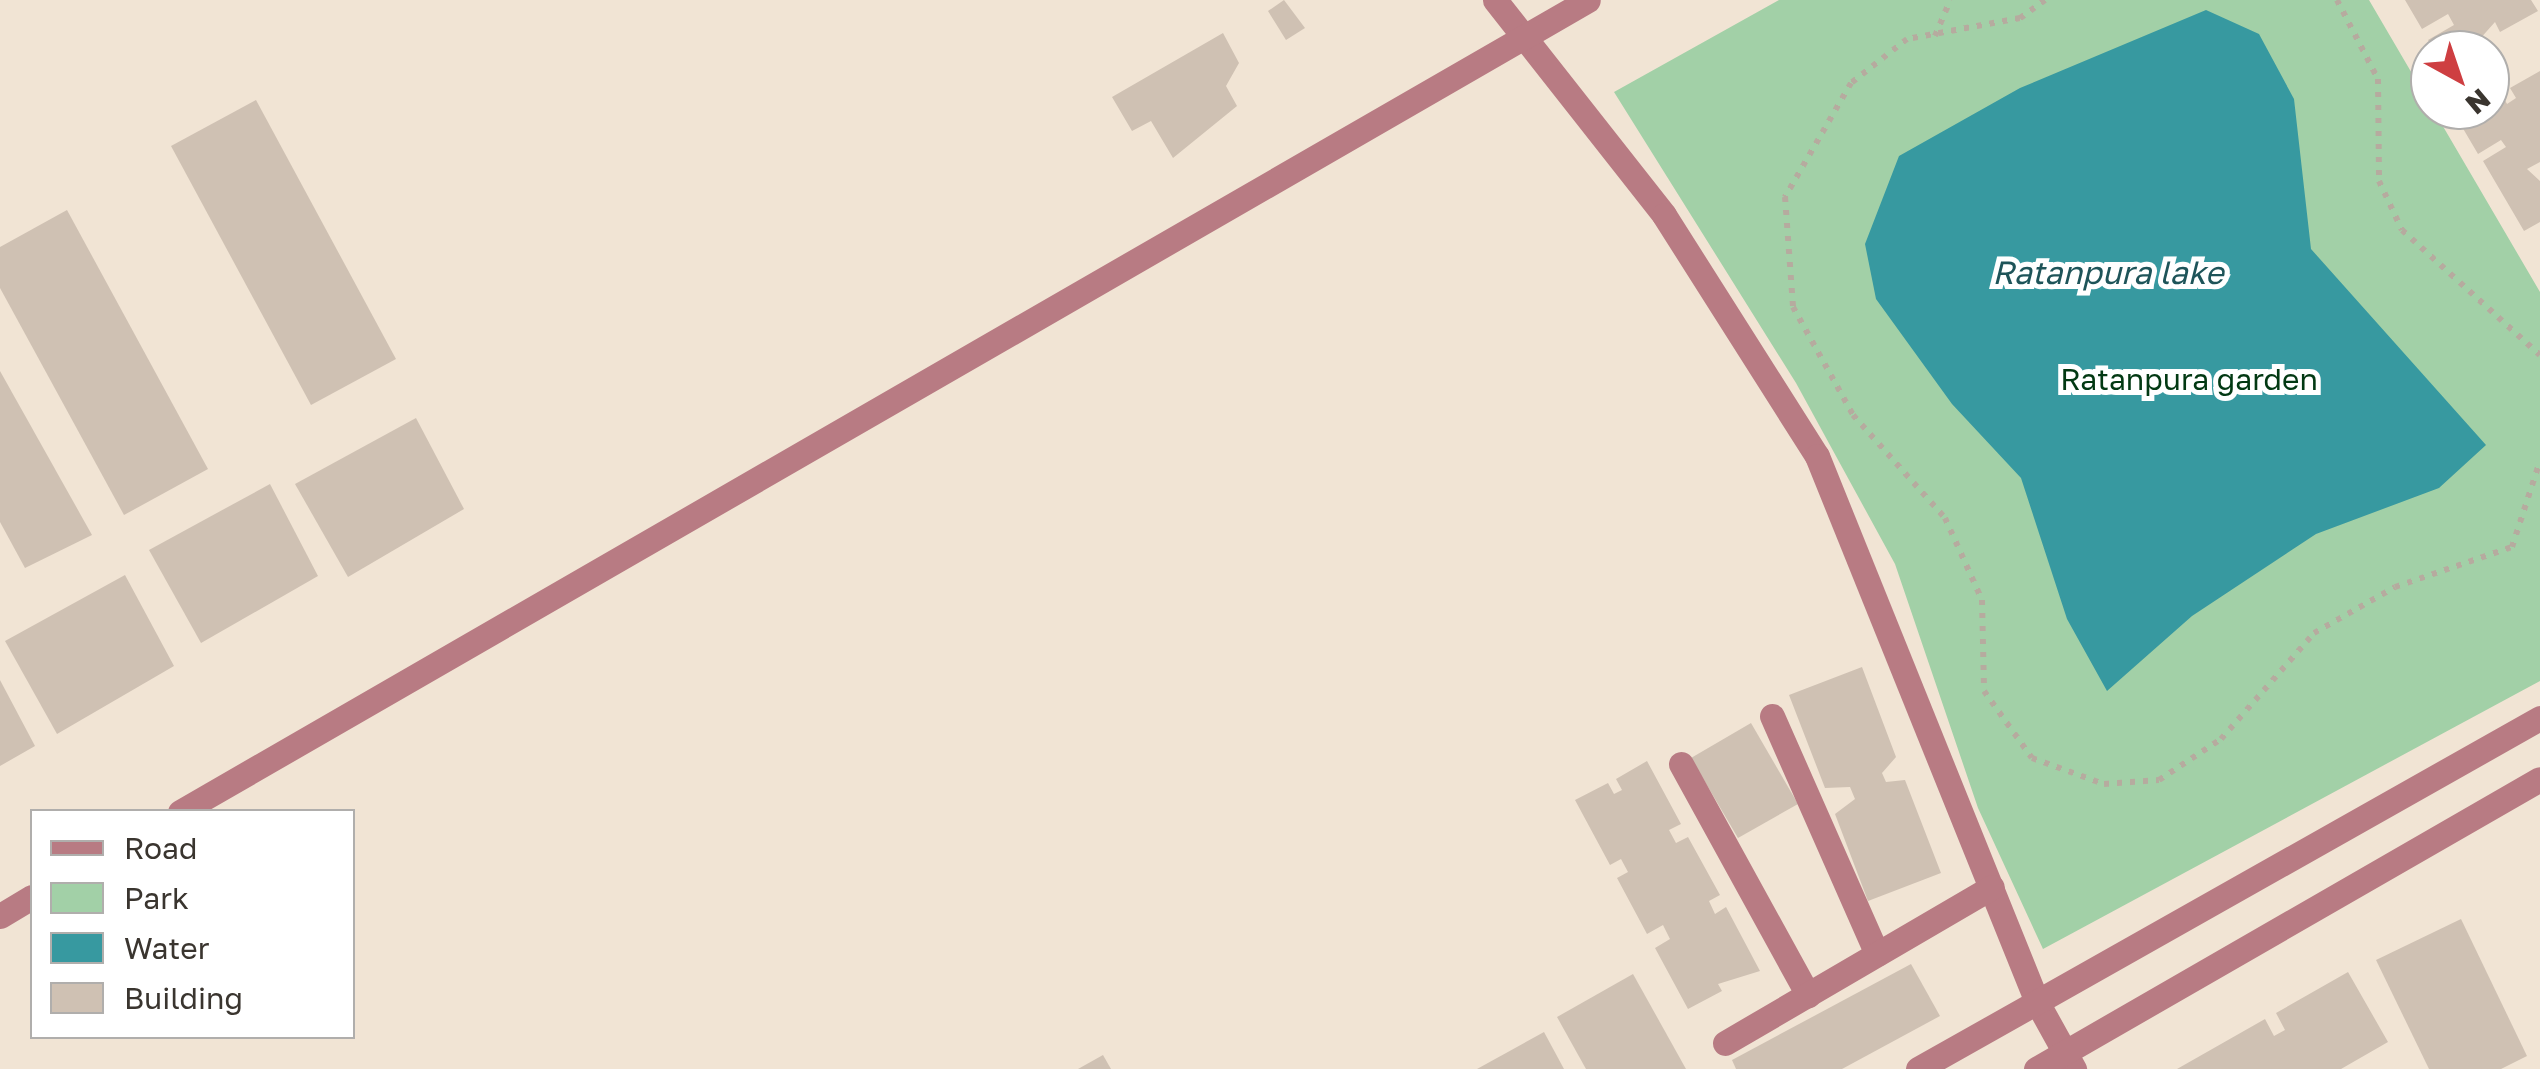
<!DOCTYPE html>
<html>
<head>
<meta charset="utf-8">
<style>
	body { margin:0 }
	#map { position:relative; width:2540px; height:1069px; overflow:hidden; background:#f1e4d4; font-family:"Golos Text",sans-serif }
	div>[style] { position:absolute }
	.green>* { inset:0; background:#a2d0a7 }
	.water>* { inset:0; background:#3799a0 }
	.building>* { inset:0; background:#cfc1b3 }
	.path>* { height:6px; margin-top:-3px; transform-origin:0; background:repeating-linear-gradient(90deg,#b6ab9f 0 5px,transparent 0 13px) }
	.minor>* { height:25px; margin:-12.5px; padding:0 12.5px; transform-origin:12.5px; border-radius:12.5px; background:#b87b83 }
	span { translate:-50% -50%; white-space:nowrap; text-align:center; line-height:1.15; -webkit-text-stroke:10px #fff; paint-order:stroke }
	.park-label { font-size:30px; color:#023913 }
	.water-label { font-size:32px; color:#1e5459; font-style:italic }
	.legend { position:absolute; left:30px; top:809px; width:325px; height:230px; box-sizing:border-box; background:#fff; border:2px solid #b0aeac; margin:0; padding:12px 18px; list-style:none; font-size:30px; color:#3a352f }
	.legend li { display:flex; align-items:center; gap:20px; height:50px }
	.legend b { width:50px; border:2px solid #b0aeac }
	.north { position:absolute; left:2410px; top:30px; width:100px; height:100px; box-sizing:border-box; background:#fff; border:2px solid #b0aeac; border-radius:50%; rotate:140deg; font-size:28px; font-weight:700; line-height:40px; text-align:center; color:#3a352f }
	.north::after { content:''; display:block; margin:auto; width:35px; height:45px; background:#ce3e41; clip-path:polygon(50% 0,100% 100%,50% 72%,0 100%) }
</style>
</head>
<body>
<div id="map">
	<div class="green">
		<i style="clip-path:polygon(1779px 0,2369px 0,2540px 292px,2540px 681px,2043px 949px,1978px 808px,1895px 564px,1796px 383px,1614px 92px)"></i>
	</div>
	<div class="water">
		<i style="clip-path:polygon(2206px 10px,2259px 34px,2294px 99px,2311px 249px,2486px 445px,2439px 488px,2316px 534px,2192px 616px,2107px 691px,2067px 619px,2021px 478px,1952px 404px,1876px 299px,1865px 244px,1899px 156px,2020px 88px)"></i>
	</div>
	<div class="building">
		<i style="clip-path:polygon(1284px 0,1305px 28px,1286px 40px,1268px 11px)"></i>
		<i style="clip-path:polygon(2405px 0,2531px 0,2538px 11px,2500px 32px,2495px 22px,2470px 50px,2434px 50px,2428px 40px,2454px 25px,2448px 14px,2422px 29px)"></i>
		<i style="clip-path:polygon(1223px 33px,1239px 63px,1226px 86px,1237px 106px,1173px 158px,1151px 121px,1132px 131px,1112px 97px)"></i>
		<i style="clip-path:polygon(2540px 71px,2540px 162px,2527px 169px,2540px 181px,2540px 222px,2524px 231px,2483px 161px,2506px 147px,2501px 140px,2478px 154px,2458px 120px,2490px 110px,2502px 94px,2507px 104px,2516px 98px,2510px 88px)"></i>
		<i style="clip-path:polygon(256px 100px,396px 359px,311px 405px,171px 146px)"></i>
		<i style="clip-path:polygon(67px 210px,208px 469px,124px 515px,0 288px,0 247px)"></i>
		<i style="clip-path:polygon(0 371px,92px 535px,25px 568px,0 522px)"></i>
		<i style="clip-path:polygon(416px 418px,464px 509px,348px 577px,295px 484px)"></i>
		<i style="clip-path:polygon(270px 484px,318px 576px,201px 643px,149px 550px)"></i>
		<i style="clip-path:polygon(125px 575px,174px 666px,57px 734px,5px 641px)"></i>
		<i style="clip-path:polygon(1862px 667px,1896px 757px,1882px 773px,1886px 782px,1905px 780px,1941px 873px,1868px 901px,1835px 814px,1855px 799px,1850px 787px,1825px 788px,1789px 695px)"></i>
		<i style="clip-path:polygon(0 680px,35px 746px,0 766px)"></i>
		<i style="clip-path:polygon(1751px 723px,1798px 804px,1738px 838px,1691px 758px)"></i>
		<i style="clip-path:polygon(1647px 761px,1681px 824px,1669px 830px,1676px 843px,1688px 837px,1720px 895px,1709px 901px,1715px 914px,1726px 907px,1760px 971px,1718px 984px,1722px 991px,1688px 1009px,1655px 948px,1670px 939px,1663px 925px,1647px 934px,1617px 878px,1628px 872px,1621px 859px,1610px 865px,1575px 800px,1608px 783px,1614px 794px,1622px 790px,1616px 779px)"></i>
		<i style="clip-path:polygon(2461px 919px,2527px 1056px,2501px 1069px,2429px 1069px,2376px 960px)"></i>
		<i style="clip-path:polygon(1911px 964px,1940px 1016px,1842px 1069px,1736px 1069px,1732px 1060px)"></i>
		<i style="clip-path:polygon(2348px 972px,2388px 1042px,2341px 1069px,2177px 1069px,2265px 1019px,2274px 1036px,2285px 1030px,2276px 1013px)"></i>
		<i style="clip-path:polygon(1633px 974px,1686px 1069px,1586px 1069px,1557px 1017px)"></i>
		<i style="clip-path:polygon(1544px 1032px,1564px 1069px,1477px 1069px)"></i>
		<i style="clip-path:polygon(1103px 1055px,1111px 1069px,1078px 1069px)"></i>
	</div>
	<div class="path">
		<i style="left:2045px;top:0;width:31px;rotate:144deg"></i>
		<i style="left:2020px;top:18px;width:115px;rotate:169.5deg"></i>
		<i style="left:1907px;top:39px;width:71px;rotate:141.8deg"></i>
		<i style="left:1851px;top:83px;width:132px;rotate:120.1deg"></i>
		<i style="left:1785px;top:197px;width:110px;rotate:85.8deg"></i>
		<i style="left:1793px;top:307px;width:124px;rotate:60.9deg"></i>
		<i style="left:1853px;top:415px;width:138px;rotate:48.2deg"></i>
		<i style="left:1945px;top:518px;width:90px;rotate:65.7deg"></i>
		<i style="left:1982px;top:600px;width:91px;rotate:88.7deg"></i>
		<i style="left:1984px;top:691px;width:82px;rotate:54.4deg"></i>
		<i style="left:2032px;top:758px;width:77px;rotate:19.9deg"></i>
		<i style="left:2104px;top:784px;width:55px;rotate:-4.2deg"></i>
		<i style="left:2159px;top:780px;width:74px;rotate:-33.5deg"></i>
		<i style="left:2221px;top:739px;width:141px;rotate:-48.7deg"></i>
		<i style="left:2314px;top:633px;width:93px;rotate:-29.6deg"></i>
		<i style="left:2395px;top:587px;width:124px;rotate:-18.9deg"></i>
		<i style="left:2512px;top:547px;width:90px;rotate:-72deg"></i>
		<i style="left:2337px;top:0;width:89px;rotate:62.6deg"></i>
		<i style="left:2378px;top:79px;width:102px;rotate:89.4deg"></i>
		<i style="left:2379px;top:181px;width:54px;rotate:64.9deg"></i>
		<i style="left:2402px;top:230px;width:186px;rotate:42.2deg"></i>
		<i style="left:1935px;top:36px;width:39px;rotate:-67deg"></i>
	</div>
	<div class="minor">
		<i style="left:1495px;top:0;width:273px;rotate:51.8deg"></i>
		<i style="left:1664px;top:215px;width:285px;rotate:57.6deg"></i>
		<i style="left:1817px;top:456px;width:589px;rotate:68.05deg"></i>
		<i style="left:2037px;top:1002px;width:77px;rotate:61.1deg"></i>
		<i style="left:1772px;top:716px;width:260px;rotate:66.2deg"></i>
		<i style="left:1681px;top:764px;width:264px;rotate:61.2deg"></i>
		<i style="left:180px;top:812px;width:1625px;rotate:-29.97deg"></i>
		<i style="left:0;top:916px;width:37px;rotate:-31deg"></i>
		<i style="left:1725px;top:1043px;width:309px;rotate:-30.3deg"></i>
		<i style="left:1918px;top:1069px;width:714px;rotate:-29.44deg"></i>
		<i style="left:2036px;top:1069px;width:581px;rotate:-29.92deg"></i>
	</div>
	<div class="park-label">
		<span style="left:2189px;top:379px">Ratanpura garden</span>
	</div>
	<div class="water-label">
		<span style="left:2108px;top:272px">Ratanpura lake</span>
	</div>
	<ul class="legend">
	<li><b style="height:12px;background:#b87b83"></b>Road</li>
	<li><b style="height:28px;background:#a2d0a7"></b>Park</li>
	<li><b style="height:28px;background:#3799a0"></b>Water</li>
	<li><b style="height:28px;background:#cfc1b3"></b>Building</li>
	</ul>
	<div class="north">N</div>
</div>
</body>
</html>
